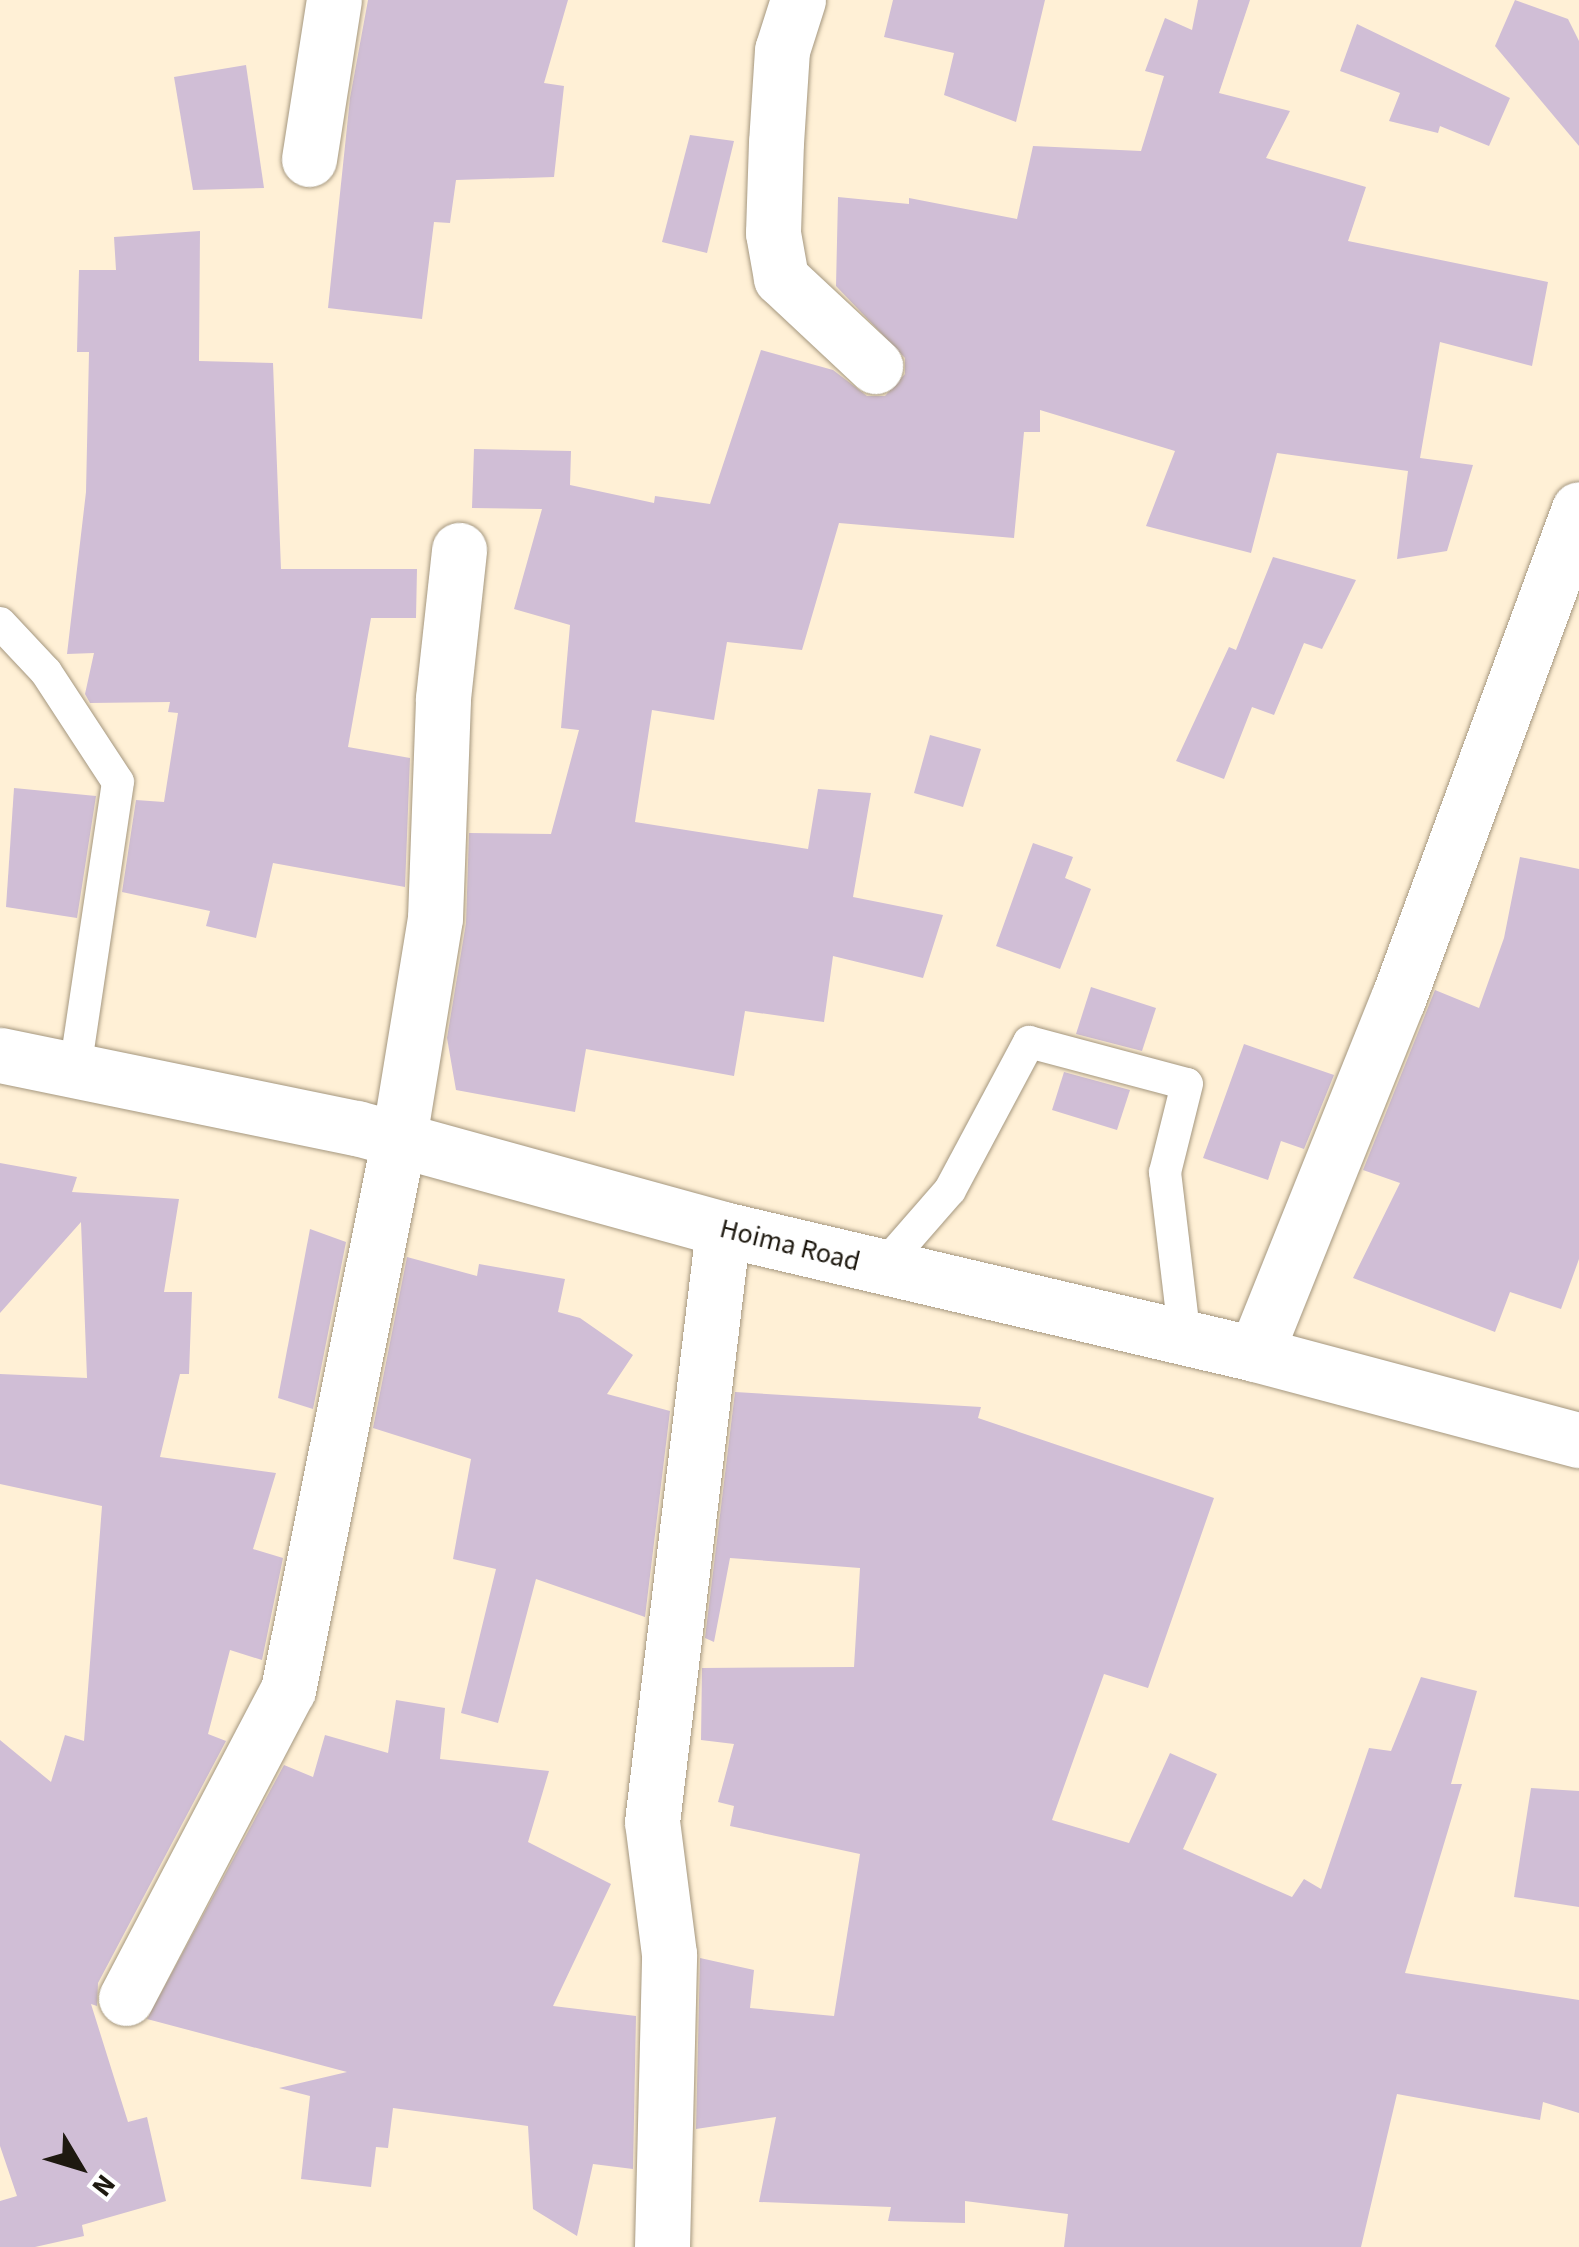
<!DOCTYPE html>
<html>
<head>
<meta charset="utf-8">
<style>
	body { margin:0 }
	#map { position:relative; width:1579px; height:2247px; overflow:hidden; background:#fff0d6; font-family:"Source Sans 3",sans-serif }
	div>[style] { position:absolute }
	.building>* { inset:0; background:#d0bed6 }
	.roads { filter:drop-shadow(0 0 2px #a5977f) drop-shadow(0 0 2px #a5977f) }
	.service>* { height:32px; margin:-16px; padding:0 16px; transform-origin:16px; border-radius:16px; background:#fff }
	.minor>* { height:55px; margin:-27.5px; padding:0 27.5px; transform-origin:27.5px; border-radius:27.5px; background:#fff }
	.primary>* { height:55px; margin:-27.5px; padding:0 27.5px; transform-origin:27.5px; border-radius:27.5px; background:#fff }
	span { translate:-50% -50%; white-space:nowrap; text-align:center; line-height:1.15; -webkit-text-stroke:8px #fff; paint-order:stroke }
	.street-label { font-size:28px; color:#1e1910 }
	.north { position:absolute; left:30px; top:2117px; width:100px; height:100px; -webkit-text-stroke:8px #fff; paint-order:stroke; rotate:128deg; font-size:28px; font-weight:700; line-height:40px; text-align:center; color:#1e1910 }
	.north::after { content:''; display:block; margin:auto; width:35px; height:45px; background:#1e1910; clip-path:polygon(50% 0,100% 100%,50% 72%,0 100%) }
</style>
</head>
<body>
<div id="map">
	<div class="building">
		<i style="clip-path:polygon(368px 0,568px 0,544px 83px,564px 86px,554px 177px,456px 180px,450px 223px,434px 222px,422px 319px,328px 308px,350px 98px)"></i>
		<i style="clip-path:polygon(893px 0,1045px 0,1016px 122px,944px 95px,954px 53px,884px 37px)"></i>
		<i style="clip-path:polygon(1198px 0,1250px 0,1219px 93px,1290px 111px,1266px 158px,1366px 187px,1348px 241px,1548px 282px,1532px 366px,1440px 342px,1420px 458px,1473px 465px,1447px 551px,1397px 559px,1408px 471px,1277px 453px,1251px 553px,1146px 526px,1175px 451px,1040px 410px,1040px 432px,1024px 432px,1014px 538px,839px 523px,802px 650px,727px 642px,714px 720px,652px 710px,635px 822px,808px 849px,818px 789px,871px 793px,853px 897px,943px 915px,923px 978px,833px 956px,824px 1022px,745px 1011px,734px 1076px,586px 1049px,575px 1112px,456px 1090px,447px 1038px,466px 923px,469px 833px,551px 834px,579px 730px,561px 728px,570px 625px,514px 609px,542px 509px,472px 508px,474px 449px,571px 451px,570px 485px,654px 503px,655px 496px,710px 504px,761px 350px,833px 370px,867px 396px,885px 396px,905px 374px,905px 358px,836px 286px,838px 197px,909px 204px,909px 198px,1017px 219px,1033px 146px,1141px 151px,1164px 76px,1145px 71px,1165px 18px,1192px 30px)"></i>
		<i style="clip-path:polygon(1515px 0,1568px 19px,1579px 41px,1579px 146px,1495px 46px)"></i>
		<i style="clip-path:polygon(1357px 24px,1510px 98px,1489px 146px,1440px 126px,1438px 133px,1389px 121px,1400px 93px,1340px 71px)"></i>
		<i style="clip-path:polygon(246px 65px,264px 188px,193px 190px,174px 77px)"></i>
		<i style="clip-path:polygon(690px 135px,734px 141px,707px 253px,662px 242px)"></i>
		<i style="clip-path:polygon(200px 231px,199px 361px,273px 363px,281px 569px,417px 569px,416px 618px,371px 618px,348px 747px,410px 758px,405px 887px,273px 863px,256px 938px,206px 926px,210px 911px,122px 892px,136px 800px,164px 802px,178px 713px,168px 712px,170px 702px,90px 703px,85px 694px,94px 653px,67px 654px,86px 492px,89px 352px,77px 352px,79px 270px,116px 270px,114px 237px)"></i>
		<i style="clip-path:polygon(1273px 557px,1356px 580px,1322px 649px,1304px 643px,1274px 715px,1252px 707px,1224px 779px,1176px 761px,1229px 647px,1236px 650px)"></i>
		<i style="clip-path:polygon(930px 735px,981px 749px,963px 807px,914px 793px)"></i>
		<i style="clip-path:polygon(14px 788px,96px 796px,77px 918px,6px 907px)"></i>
		<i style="clip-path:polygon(1033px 843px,1073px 857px,1065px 878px,1091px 889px,1060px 969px,996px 946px)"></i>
		<i style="clip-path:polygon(1520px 857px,1579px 869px,1579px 1259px,1561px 1309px,1510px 1292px,1495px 1332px,1353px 1278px,1400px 1183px,1363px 1170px,1435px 990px,1479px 1008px,1504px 938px)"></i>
		<i style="clip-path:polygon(1091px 987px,1156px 1008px,1142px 1051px,1076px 1034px)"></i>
		<i style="clip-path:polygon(1244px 1044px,1334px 1075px,1304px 1149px,1281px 1141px,1268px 1180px,1203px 1158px)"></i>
		<i style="clip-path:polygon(1064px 1072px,1130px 1090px,1117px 1130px,1052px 1110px)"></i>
		<i style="clip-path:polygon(0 1163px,77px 1177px,72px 1192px,179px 1199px,164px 1292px,192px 1292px,189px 1374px,180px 1374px,160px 1457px,276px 1473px,253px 1549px,283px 1558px,262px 1660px,230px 1650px,208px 1734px,226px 1741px,98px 1983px,97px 2006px,91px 2004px,128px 2122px,147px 2117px,166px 2201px,82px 2225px,84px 2236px,35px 2247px,0 2247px,0 2201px,17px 2196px,0 2146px,0 1740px,51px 1782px,65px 1735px,84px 1741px,102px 1506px,0 1484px,0 1374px,87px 1378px,81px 1222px,0 1313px)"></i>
		<i style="clip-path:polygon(310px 1229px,346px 1242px,313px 1409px,278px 1398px)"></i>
		<i style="clip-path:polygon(407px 1257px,477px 1276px,479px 1264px,565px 1279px,558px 1312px,580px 1318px,633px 1355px,607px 1394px,670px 1411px,645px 1617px,536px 1579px,498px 1723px,461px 1713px,496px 1569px,453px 1559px,471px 1459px,373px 1428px)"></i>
		<i style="clip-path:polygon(735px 1392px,981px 1407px,978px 1418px,1214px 1498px,1148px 1688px,1104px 1674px,1052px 1820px,1129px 1843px,1170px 1753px,1217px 1774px,1183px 1849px,1292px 1897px,1304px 1879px,1321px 1889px,1369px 1748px,1391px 1751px,1421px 1677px,1477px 1691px,1451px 1784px,1462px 1784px,1405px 1973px,1579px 2000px,1579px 2113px,1543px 2102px,1540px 2120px,1397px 2094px,1361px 2247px,1064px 2247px,1068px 2214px,965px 2201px,965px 2223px,888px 2221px,891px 2207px,759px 2202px,776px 2117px,696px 2129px,700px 1958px,754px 1970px,750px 2008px,834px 2016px,860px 1854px,730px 1826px,734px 1806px,718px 1802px,734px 1744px,701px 1740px,702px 1668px,854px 1667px,860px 1568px,730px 1558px,714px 1642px,705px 1638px)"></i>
		<i style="clip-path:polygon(396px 1700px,445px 1708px,440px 1759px,549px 1771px,528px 1842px,611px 1884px,553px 2006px,636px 2016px,633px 2169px,593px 2164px,577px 2236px,533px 2209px,528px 2126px,393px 2108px,388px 2148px,376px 2147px,371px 2187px,301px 2179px,310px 2096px,279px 2088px,347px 2072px,147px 2019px,284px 1765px,313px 1777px,325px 1735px,388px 1753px)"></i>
		<i style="clip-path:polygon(1531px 1788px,1579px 1791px,1579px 1907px,1514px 1897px)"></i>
	</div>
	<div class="roads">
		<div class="service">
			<i style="left:0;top:623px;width:67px;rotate:46.8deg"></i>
			<i style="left:46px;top:672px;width:131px;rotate:56.8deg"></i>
			<i style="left:118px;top:782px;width:291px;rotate:98.5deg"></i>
			<i style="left:882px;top:1268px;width:103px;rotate:-48.9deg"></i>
			<i style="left:950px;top:1190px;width:168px;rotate:-61.9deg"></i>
			<i style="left:1029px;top:1042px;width:163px;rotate:14.9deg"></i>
			<i style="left:1187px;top:1084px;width:91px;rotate:104deg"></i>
			<i style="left:1165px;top:1172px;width:168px;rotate:83.2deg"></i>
		</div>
		<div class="minor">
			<i style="left:798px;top:0;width:52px;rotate:107.7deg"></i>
			<i style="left:782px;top:50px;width:92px;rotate:93.7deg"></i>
			<i style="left:776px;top:142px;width:91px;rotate:91.9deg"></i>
			<i style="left:773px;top:233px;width:46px;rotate:79.9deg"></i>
			<i style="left:781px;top:278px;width:129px;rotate:43.1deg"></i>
			<i style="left:309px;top:159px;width:161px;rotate:-81.1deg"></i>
			<i style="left:1255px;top:1354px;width:383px;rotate:-68.1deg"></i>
			<i style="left:1398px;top:999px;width:522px;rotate:-69.73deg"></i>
			<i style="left:126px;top:1998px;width:348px;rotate:-62.3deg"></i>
			<i style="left:288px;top:1690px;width:563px;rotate:-78.63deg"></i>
			<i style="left:399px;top:1138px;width:223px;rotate:-80.7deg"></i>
			<i style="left:435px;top:918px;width:220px;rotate:-87.9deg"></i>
			<i style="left:443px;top:698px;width:149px;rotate:-83.8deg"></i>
			<i style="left:662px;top:2247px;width:293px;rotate:-88.6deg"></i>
			<i style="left:669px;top:1954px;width:133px;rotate:-97.3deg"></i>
			<i style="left:652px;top:1822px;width:597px;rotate:-83.17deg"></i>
		</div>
		<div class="primary">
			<i style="left:0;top:1055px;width:364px;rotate:11.6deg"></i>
			<i style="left:357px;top:1128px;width:380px;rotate:15.4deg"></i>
			<i style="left:723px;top:1229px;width:546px;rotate:13.22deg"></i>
			<i style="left:1255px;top:1354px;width:335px;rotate:14.9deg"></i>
		</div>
	</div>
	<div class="street-label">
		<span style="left:790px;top:1245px;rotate:14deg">Hoima Road</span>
	</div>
	<div class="north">N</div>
</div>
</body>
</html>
